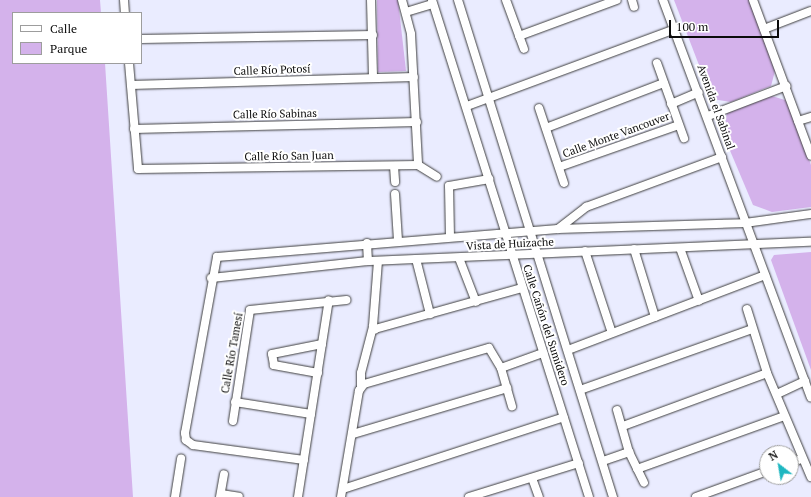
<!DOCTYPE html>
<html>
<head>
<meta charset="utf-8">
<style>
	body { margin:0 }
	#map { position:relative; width:811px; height:497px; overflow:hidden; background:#eaecff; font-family:"PT Serif",serif }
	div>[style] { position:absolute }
	.green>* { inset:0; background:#d4b2eb }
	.roads { filter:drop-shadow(0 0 1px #3e3e3e) drop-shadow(0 0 1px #3e3e3e) }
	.minor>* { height:8px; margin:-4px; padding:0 4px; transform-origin:4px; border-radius:4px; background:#fff }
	span { translate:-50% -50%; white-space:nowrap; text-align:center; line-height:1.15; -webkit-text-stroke:4px #fff; paint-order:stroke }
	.street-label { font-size:11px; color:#0b0b0b }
	.legend { position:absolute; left:12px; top:12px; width:130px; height:52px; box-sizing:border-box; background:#fff; border:1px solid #9d9d9d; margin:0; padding:5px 7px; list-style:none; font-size:12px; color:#0b0b0b }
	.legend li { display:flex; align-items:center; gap:8px; height:20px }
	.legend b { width:20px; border:1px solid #9d9d9d }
	.north { position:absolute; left:759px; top:445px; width:40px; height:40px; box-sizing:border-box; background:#fff; border:1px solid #9d9d9d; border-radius:50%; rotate:329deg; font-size:11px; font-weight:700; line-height:16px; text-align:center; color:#0b0b0b }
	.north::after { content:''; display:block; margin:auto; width:14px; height:18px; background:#1eb7c1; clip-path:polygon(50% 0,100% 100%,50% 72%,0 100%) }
	.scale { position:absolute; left:669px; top:20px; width:110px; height:18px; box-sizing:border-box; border:2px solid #0b0b0b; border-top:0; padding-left:5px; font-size:12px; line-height:14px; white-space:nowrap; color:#0b0b0b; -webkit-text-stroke:3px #fff; paint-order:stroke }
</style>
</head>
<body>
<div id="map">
	<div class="green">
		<i style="clip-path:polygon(0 0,100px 0,101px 13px,13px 13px,13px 63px,105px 63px,133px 497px,0 497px)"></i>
		<i style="clip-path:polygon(377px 0,398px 0,406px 71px,378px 72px)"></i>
		<i style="clip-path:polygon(674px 0,749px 0,775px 71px,771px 86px,731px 102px,712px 99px)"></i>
		<i style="clip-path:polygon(772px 96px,788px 101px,811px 165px,811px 207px,772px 212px,753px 205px,723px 134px,727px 113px)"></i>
		<i style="clip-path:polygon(811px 252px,811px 370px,771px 260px,774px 255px)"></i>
	</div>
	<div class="roads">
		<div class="minor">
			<i style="left:124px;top:0;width:13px;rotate:86deg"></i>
			<i style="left:371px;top:0;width:78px;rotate:88.5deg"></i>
			<i style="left:402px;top:0;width:35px;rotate:75deg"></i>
			<i style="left:411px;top:34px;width:131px;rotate:86.9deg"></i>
			<i style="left:432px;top:0;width:521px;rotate:72.47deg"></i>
			<i style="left:458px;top:0;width:521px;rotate:72.68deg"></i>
			<i style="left:506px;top:0;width:52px;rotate:69.8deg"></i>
			<i style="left:632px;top:0;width:7px;rotate:74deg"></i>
			<i style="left:663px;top:0;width:424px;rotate:69.6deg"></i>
			<i style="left:753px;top:0;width:166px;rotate:69.6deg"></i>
			<i style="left:406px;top:12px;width:28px;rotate:-17deg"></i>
			<i style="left:764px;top:29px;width:50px;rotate:-21deg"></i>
			<i style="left:519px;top:36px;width:104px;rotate:-20.2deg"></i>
			<i style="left:141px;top:39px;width:232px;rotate:-1deg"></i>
			<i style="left:129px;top:63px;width:106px;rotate:85.1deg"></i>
			<i style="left:138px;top:169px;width:280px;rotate:-0.8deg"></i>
			<i style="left:418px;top:165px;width:22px;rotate:32deg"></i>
			<i style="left:657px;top:63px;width:80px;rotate:70.2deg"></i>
			<i style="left:131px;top:85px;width:283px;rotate:-1.6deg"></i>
			<i style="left:671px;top:104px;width:30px;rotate:-23deg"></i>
			<i style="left:467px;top:106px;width:222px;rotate:-20.3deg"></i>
			<i style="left:539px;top:108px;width:79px;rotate:71.6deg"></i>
			<i style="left:708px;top:116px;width:84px;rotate:-21deg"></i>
			<i style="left:798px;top:121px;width:14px;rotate:-17deg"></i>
			<i style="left:546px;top:128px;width:126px;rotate:-20.9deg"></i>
			<i style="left:134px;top:129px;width:283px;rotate:-1.4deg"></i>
			<i style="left:394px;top:166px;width:16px;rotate:86deg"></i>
			<i style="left:559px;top:167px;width:127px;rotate:-19.3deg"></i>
			<i style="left:395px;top:194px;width:46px;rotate:86.3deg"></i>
			<i style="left:558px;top:229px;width:36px;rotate:-38deg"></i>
			<i style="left:586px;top:207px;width:145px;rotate:-20.2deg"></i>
			<i style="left:450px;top:237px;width:51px;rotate:-91.1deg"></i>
			<i style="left:449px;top:186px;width:41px;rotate:-9.9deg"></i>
			<i style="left:367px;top:243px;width:18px;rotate:87deg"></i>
			<i style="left:680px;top:248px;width:56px;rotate:70.3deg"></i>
			<i style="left:634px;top:249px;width:71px;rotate:72.8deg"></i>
			<i style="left:585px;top:251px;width:86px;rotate:71.8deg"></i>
			<i style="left:459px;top:258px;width:47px;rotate:68.9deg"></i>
			<i style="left:416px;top:259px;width:57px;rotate:75.7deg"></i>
			<i style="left:378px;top:261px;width:65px;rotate:94.4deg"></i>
			<i style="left:373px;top:326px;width:4px;rotate:56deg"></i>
			<i style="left:375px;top:329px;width:153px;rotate:-15.6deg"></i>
			<i style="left:211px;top:278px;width:158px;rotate:-6.2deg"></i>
			<i style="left:368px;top:261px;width:443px;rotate:-2.5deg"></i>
			<i style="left:747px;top:309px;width:67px;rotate:72.6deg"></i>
			<i style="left:767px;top:373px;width:113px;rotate:67.1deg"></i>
			<i style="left:568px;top:350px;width:211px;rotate:-20.8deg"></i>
			<i style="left:501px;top:368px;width:45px;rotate:-19.7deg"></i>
			<i style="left:318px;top:373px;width:45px;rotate:-169.7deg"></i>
			<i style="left:274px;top:365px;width:11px;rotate:-100deg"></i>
			<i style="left:272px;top:354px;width:51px;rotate:-11.3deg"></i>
			<i style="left:361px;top:386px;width:13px;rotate:-90deg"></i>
			<i style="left:361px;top:373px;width:48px;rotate:-75.4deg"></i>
			<i style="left:580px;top:390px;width:182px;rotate:-19.5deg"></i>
			<i style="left:777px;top:394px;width:31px;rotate:-25deg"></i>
			<i style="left:235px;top:402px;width:77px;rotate:9deg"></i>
			<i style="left:617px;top:410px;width:44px;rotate:74.1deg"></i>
			<i style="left:629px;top:452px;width:34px;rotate:64deg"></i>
			<i style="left:233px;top:421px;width:112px;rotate:-81.3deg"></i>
			<i style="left:250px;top:310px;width:97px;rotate:-5.9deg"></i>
			<i style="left:623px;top:426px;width:153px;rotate:-20.2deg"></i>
			<i style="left:353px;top:434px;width:161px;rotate:-16.6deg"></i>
			<i style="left:304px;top:460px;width:112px;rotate:-172.3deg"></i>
			<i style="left:193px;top:445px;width:9px;rotate:-144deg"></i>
			<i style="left:186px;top:440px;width:7px;rotate:-98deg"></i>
			<i style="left:185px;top:433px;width:179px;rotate:-79.7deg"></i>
			<i style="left:217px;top:257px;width:342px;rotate:-4.7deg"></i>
			<i style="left:558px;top:229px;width:187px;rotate:-1.8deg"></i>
			<i style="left:745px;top:223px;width:67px;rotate:-7.8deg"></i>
			<i style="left:603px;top:461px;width:28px;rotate:-19deg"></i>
			<i style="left:791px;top:463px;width:11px;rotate:-22deg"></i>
			<i style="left:637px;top:469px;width:156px;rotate:-19.8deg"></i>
			<i style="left:532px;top:478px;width:20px;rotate:70deg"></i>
			<i style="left:343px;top:489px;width:232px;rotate:-18deg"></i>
			<i style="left:221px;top:494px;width:18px;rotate:9deg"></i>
			<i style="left:175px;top:497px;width:39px;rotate:-81deg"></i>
			<i style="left:220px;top:497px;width:23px;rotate:-80deg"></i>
			<i style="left:298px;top:497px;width:199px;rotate:-81.1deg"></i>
			<i style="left:341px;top:497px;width:108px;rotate:-80.4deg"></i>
			<i style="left:359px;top:391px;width:9px;rotate:-54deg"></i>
			<i style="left:364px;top:384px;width:130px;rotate:-16.1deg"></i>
			<i style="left:489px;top:348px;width:23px;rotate:59deg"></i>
			<i style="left:501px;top:368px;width:40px;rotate:74deg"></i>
			<i style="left:469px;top:497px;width:115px;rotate:-17.2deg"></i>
			<i style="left:696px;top:497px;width:76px;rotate:-20.1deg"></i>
		</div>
	</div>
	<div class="street-label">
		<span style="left:272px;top:70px;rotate:-2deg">Calle Río Potosí</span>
		<span style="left:716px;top:107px;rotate:70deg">Avenida el Sabinal</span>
		<span style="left:275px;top:114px;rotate:-1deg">Calle Río Sabinas</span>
		<span style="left:616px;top:135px;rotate:-20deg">Calle Monte Vancouver</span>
		<span style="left:289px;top:156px;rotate:-1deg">Calle Río San Juan</span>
		<span style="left:510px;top:244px;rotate:-3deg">Vista de Huizache</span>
		<span style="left:546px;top:325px;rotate:72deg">Calle Cañón del Sumidero</span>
		<span style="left:232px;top:353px;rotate:-80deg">Calle Río Tamesí</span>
	</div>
	<ul class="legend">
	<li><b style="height:5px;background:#fff"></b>Calle</li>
	<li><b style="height:11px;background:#d4b2eb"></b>Parque</li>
	</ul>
	<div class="north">N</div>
	<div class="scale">100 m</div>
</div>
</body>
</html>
